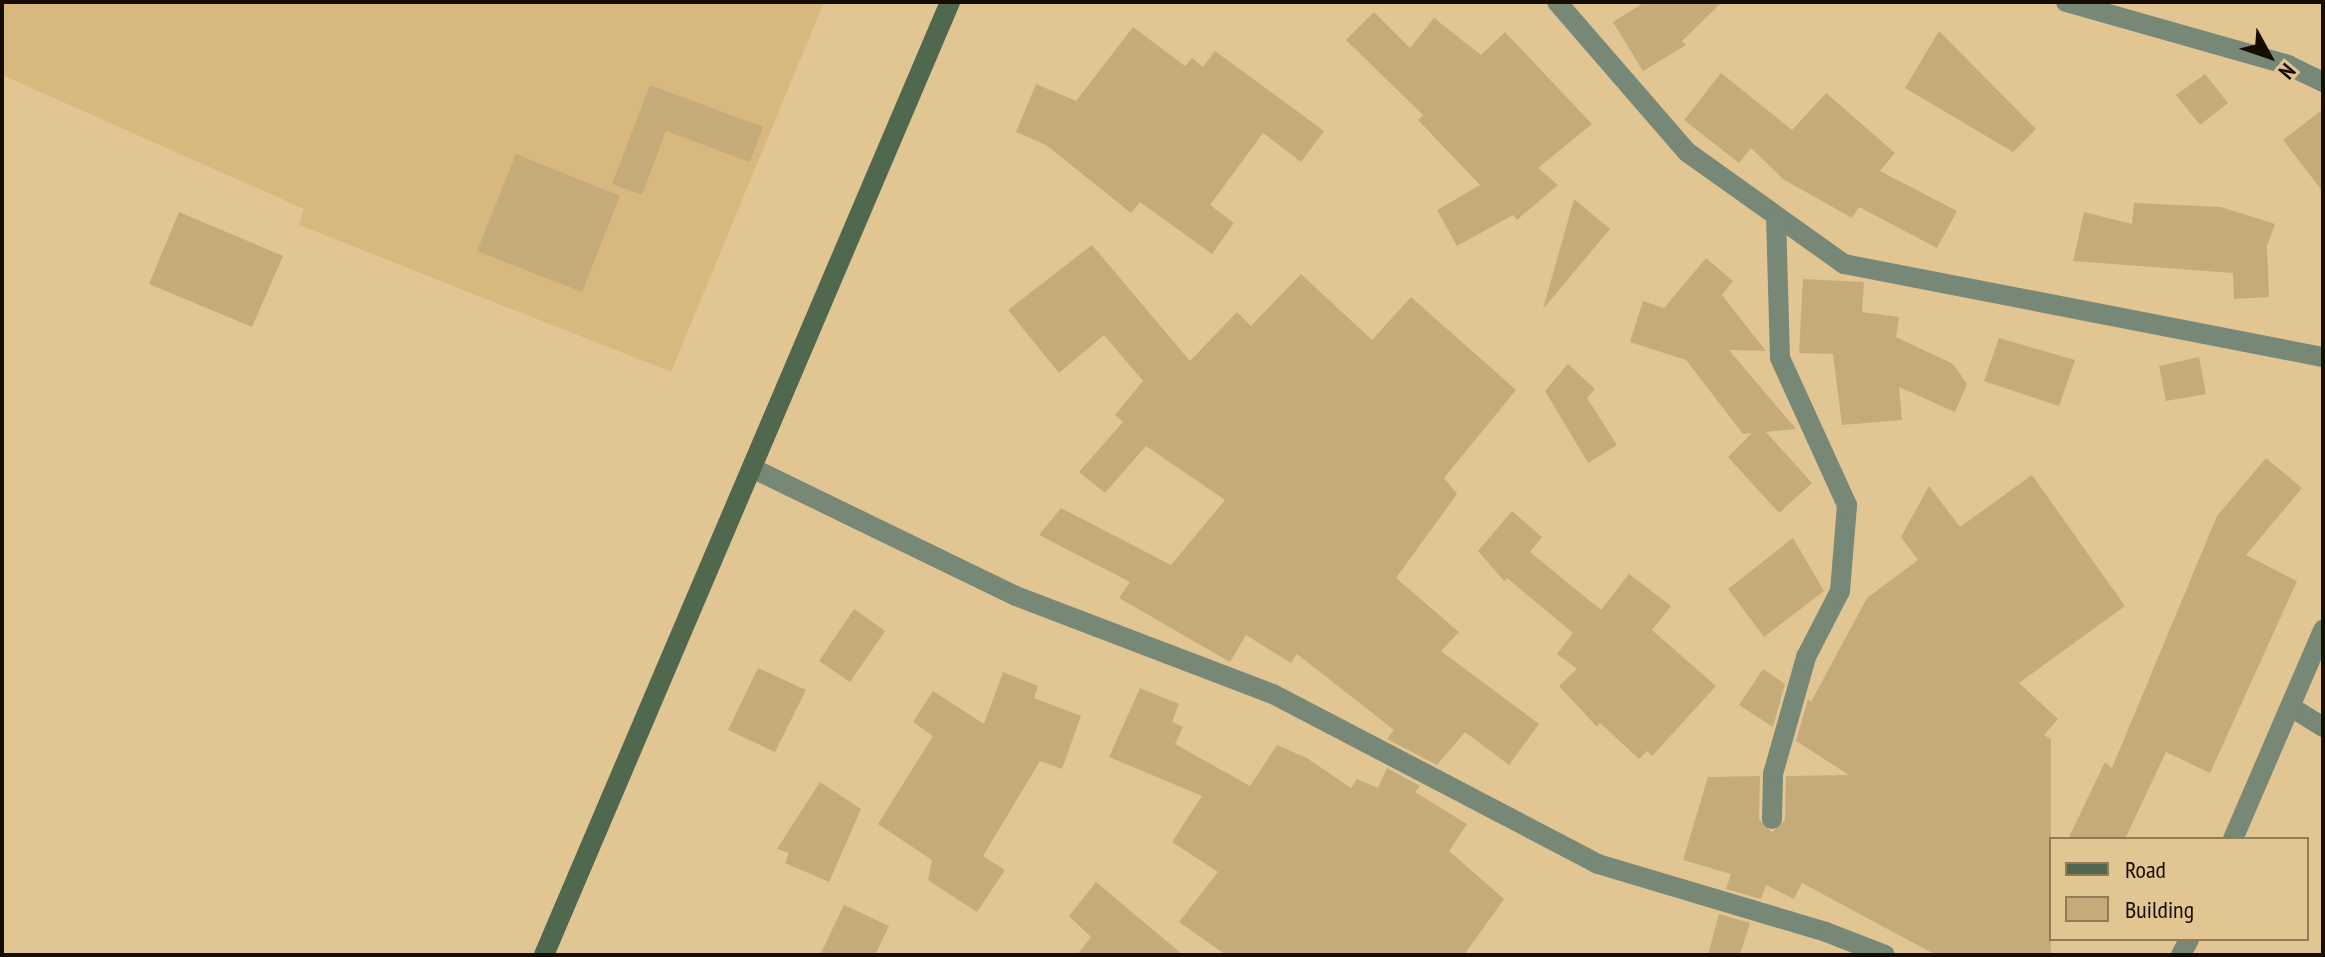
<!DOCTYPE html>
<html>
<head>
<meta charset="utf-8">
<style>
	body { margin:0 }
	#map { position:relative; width:2325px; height:957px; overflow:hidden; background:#e1c694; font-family:"PT Sans Narrow",sans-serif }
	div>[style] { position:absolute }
	.built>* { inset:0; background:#d7b97f }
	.building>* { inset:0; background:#c6ab7a }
	.minor>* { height:20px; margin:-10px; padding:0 10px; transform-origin:10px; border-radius:10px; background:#788876 }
	.secondary>* { height:20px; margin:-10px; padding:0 10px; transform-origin:10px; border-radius:10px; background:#50684e }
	span { translate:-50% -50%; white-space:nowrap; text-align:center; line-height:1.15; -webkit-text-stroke:8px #e1c694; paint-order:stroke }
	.frame { position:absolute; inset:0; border:4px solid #160c00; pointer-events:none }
	.legend { position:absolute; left:2049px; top:837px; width:260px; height:104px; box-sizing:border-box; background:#e1c694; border:2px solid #907c59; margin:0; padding:10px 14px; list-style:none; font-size:24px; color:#160c00 }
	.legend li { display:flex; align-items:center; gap:16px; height:40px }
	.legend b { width:40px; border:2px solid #907c59 }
	.north { position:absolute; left:2229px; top:16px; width:80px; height:80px; -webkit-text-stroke:6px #e1c694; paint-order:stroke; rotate:130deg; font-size:22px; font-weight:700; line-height:32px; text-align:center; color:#160c00 }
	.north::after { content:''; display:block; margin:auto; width:28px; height:36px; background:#160c00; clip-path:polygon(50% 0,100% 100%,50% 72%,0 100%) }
</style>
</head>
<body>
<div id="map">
	<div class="built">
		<i style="clip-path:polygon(2px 2px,824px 2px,671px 372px,299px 225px,304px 209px,2px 75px)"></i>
	</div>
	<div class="building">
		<i style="clip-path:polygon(1645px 2px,1722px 2px,1682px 41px,1686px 45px,1643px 71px,1613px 22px)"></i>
		<i style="clip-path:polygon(1374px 12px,1410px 48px,1434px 18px,1481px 55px,1505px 32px,1592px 124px,1538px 168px,1558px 185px,1517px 220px,1513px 215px,1457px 246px,1437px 210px,1480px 185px,1418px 120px,1423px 115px,1346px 40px)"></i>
		<i style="clip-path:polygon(1133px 27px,1185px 66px,1192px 58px,1203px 67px,1215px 51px,1324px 131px,1301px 162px,1263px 133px,1210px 205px,1234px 223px,1212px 254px,1140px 202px,1131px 213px,1046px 145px,1016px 132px,1036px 84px,1076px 101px)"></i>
		<i style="clip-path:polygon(1939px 31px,2036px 129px,2013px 152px,1905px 88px)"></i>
		<i style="clip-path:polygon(1721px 73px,1792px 130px,1826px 93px,1895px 153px,1880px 171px,1957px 211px,1937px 248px,1859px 207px,1852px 218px,1783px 179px,1751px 148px,1739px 163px,1684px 120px)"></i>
		<i style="clip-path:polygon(2205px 74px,2228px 103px,2200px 125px,2176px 95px)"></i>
		<i style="clip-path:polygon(650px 85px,763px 127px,750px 162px,666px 131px,642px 195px,612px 184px)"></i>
		<i style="clip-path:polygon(2323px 109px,2323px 192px,2283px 140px)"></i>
		<i style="clip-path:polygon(516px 154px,620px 196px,582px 292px,477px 251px)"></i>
		<i style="clip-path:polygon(1574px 199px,1610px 229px,1543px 309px)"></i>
		<i style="clip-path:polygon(2134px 203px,2221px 207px,2275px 224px,2267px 246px,2269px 297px,2234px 299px,2233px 273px,2073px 261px,2084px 212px,2132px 224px)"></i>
		<i style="clip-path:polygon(179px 212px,283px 256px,252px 327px,149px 284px)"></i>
		<i style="clip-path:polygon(1092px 245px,1190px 361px,1237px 312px,1251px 326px,1301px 274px,1372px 340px,1411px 297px,1516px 390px,1444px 478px,1457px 494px,1396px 578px,1459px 632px,1441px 651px,1539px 724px,1509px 765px,1465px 732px,1437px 765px,1387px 739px,1394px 730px,1297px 654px,1291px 663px,1246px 635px,1230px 662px,1119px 598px,1130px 582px,1039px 535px,1061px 508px,1171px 565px,1225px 500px,1146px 446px,1105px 493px,1079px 472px,1123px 422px,1115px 415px,1143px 381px,1104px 335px,1059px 373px,1008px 310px)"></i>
		<i style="clip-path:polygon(1706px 258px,1733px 281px,1722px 295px,1766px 351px,1729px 350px,1796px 429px,1766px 432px,1812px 483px,1779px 513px,1728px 457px,1752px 433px,1743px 434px,1686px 360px,1630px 342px,1643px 301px,1664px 308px)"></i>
		<i style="clip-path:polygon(1803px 279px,1864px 282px,1862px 312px,1899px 317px,1896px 337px,1953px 364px,1967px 384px,1955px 412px,1899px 387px,1902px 420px,1842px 425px,1833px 354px,1799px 353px)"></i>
		<i style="clip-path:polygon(1999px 338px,2075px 360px,2059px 406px,1984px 381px)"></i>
		<i style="clip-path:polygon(2199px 357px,2206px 394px,2166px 401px,2159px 366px)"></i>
		<i style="clip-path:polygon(1568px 364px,1595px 389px,1587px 398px,1617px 445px,1588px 463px,1545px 391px)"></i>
		<i style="clip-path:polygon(2266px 458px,2302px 488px,2246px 555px,2297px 581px,2210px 773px,2166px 752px,2125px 839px,2068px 839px,2105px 762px,2112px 768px,2217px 516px)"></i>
		<i style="clip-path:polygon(2032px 475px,2125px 606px,2019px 683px,2058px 719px,2044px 735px,2051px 739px,2051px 955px,1936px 955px,1802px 883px,1794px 899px,1766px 885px,1761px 899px,1726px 889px,1731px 874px,1683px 860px,1708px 777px,1760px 776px,1759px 819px,1772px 832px,1785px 820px,1786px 776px,1849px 775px,1796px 741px,1808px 699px,1811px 702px,1867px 598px,1918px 560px,1901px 537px,1929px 486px,1960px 527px)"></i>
		<i style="clip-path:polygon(1512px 511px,1542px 537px,1530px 552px,1601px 610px,1629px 574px,1671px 606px,1652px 630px,1716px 686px,1652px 756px,1647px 751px,1639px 759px,1600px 723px,1597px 727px,1559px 686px,1577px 669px,1557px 654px,1573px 633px,1507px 578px,1504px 581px,1478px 551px)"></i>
		<i style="clip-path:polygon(1793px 538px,1824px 591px,1764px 637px,1728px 589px)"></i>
		<i style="clip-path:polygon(854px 609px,885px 631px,850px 682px,819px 661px)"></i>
		<i style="clip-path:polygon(758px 668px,806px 690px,775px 752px,728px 730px)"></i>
		<i style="clip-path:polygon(1763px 669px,1785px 684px,1773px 727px,1739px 705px)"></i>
		<i style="clip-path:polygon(1003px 672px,1038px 686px,1034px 698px,1081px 716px,1062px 769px,1040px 761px,983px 856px,1005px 870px,977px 912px,928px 880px,932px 860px,878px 824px,933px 736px,913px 722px,933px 691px,984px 724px)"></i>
		<i style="clip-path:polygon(1140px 688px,1179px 704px,1172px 722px,1183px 727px,1175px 744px,1250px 786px,1277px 745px,1307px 758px,1351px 788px,1357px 779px,1378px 788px,1387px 768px,1420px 786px,1415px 792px,1467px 824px,1449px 851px,1504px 899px,1464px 955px,1226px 955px,1179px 922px,1218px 872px,1172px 842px,1202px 796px,1109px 757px)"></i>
		<i style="clip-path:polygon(820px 782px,861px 809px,829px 882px,785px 863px,789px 853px,777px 849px)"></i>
		<i style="clip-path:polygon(1096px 882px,1183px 955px,1077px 955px,1091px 937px,1069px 916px)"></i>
		<i style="clip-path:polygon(844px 905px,889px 926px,875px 955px,820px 955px)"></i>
		<i style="clip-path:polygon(1719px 914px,1750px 923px,1740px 955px,1708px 955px)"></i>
	</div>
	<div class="minor">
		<i style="left:1557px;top:2px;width:198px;rotate:49.1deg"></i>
		<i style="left:1687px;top:152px;width:193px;rotate:35.5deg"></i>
		<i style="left:1844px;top:264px;width:488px;rotate:11deg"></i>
		<i style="left:2066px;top:2px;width:231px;rotate:15.8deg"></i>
		<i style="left:2288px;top:65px;width:39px;rotate:26deg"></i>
		<i style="left:754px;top:469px;width:291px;rotate:25.9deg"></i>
		<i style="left:1016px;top:596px;width:275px;rotate:20.9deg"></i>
		<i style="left:1273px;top:694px;width:367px;rotate:27.6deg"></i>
		<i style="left:1598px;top:864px;width:238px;rotate:16.6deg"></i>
		<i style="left:1826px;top:932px;width:63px;rotate:21.3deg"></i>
		<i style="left:2291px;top:707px;width:38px;rotate:32deg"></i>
		<i style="left:1772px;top:819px;width:45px;rotate:-88.7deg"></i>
		<i style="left:1773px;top:774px;width:122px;rotate:-74.2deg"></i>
		<i style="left:1806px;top:657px;width:74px;rotate:-62.7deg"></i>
		<i style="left:1840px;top:591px;width:86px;rotate:-85.3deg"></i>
		<i style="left:1847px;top:505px;width:162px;rotate:-114.5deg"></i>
		<i style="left:1780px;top:358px;width:140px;rotate:-91.6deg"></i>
		<i style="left:2233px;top:839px;width:228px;rotate:-66.7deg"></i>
		<i style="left:2181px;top:955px;width:18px;rotate:-63deg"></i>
	</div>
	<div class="secondary">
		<i style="left:544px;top:955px;width:1036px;rotate:-66.92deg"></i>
	</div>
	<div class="frame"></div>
	<ul class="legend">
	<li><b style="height:10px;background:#50684e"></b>Road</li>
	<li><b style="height:22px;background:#c6ab7a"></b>Building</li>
	</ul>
	<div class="north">N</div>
</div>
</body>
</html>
